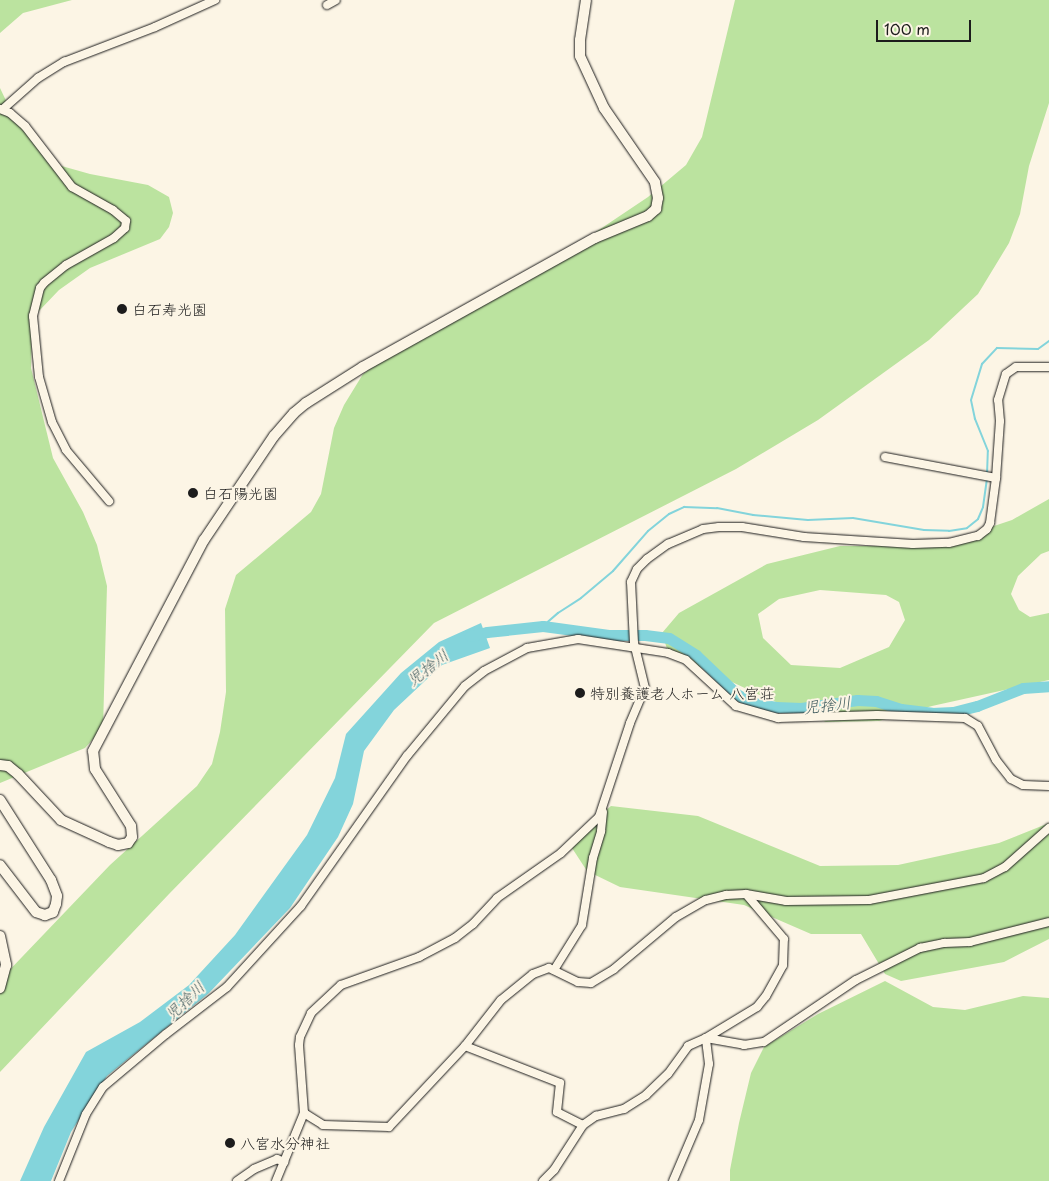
<!DOCTYPE html>
<html>
<head>
<meta charset="utf-8">
<style>
	body { margin:0 }
	#map { position:relative; width:1049px; height:1181px; overflow:hidden; background:#fcf5e5; font-family:"Playpen Sans","Klee One",sans-serif }
	div>[style] { position:absolute }
	.green>* { inset:0; background:#bbe39f }
	.water>* { inset:0; background:#83d4db }
	.stream>* { height:2px; margin:-1px; padding:0 1px; transform-origin:1px; border-radius:1px; background:#83d4db }
	.river>* { height:11px; margin:-5.5px; padding:0 5.5px; transform-origin:5.5px; border-radius:5.5px; background:#83d4db }
	.roads { filter:drop-shadow(0 0 1px #1c1c1c) drop-shadow(0 0 1px #1c1c1c) }
	.minor>* { height:8px; margin:-4px; padding:0 4px; transform-origin:4px; border-radius:4px; background:#fcf5e5 }
	.tertiary>* { height:10px; margin:-5px; padding:0 5px; transform-origin:5px; border-radius:5px; background:#fcf5e5 }
	.dots>* { width:14px; height:14px; translate:-50% -50%; box-sizing:border-box; border:2px solid #fcf5e5; border-radius:50% }
	span { translate:-50% -50%; white-space:nowrap; text-align:center; line-height:1.15; -webkit-text-stroke:4px #fcf5e5; paint-order:stroke }
	.poi-label { font-size:15px; color:#1c1c1c }
	.left { translate:0 -50%; text-align:left }
	.water-label { font-size:16px; color:#405c5f; font-style:italic }
	.scale { position:absolute; left:876px; top:20px; width:95px; height:22px; box-sizing:border-box; border:2px solid #1c1c1c; border-top:0; padding-left:6px; font-size:15px; line-height:18px; white-space:nowrap; color:#1c1c1c; -webkit-text-stroke:4px #fcf5e5; paint-order:stroke }
</style>
</head>
<body>
<div id="map">
	<div class="green">
		<i style="clip-path:polygon(0 0,72px 0,23px 13px,0 33px)"></i>
		<i style="clip-path:polygon(735px 0,1049px 0,1049px 103px,1029px 166px,1020px 214px,1009px 243px,978px 294px,929px 340px,818px 420px,736px 469px,434px 623px,169px 894px,0 1072px,0 980px,110px 865px,197px 786px,212px 764px,220px 732px,226px 692px,225px 609px,236px 575px,311px 512px,321px 494px,334px 428px,344px 405px,363px 374px,412px 338px,563px 254px,648px 197px,686px 165px,702px 137px)"></i>
		<i style="clip-path:polygon(0 88px,10px 109px,51px 163px,90px 174px,148px 185px,169px 197px,173px 213px,169px 227px,160px 239px,90px 268px,59px 290px,38px 312px,32px 328px,31px 368px,53px 458px,83px 512px,97px 545px,107px 586px,103px 728px,85px 748px,0 783px)"></i>
		<i style="clip-path:polygon(evenodd,1049px 499px,1049px 551px,1041px 554px,1018px 576px,1011px 594px,1019px 610px,1030px 617px,1049px 613px,1049px 680px,932px 706px,879px 721px,826px 722px,766px 698px,668px 652px,662px 633px,679px 613px,767px 564px,840px 546px,934px 546px,1012px 520px,1049px 499px,820px 590px,886px 595px,899px 602px,905px 620px,889px 647px,840px 668px,791px 665px,763px 638px,758px 614px,779px 599px,820px 590px)"></i>
		<i style="clip-path:polygon(611px 806px,698px 816px,820px 866px,898px 865px,999px 843px,1049px 823px,1049px 939px,1004px 962px,901px 981px,885px 974px,861px 934px,811px 934px,744px 905px,620px 887px,587px 871px,572px 848px,590px 823px)"></i>
		<i style="clip-path:polygon(885px 981px,933px 1007px,965px 1010px,1023px 996px,1049px 998px,1049px 1181px,730px 1181px,730px 1170px,739px 1123px,751px 1073px,764px 1047px,818px 1014px)"></i>
	</div>
	<div class="water">
		<i style="clip-path:polygon(481px 623px,490px 648px,442px 665px,394px 710px,364px 751px,353px 804px,338px 837px,290px 908px,209px 993px,107px 1076px,71px 1132px,51px 1181px,20px 1181px,44px 1127px,86px 1052px,140px 1022px,189px 985px,235px 935px,307px 835px,335px 778px,346px 734px,401px 673px,439px 642px)"></i>
	</div>
	<div class="stream">
		<i style="left:987px;top:475px;width:24px;rotate:-88deg"></i>
		<i style="left:988px;top:451px;width:35px;rotate:-112deg"></i>
		<i style="left:975px;top:419px;width:19px;rotate:-102deg"></i>
		<i style="left:971px;top:400px;width:38px;rotate:-73deg"></i>
		<i style="left:982px;top:364px;width:22px;rotate:-47deg"></i>
		<i style="left:997px;top:348px;width:41px;rotate:1.4deg"></i>
		<i style="left:1038px;top:349px;width:14px;rotate:-36deg"></i>
		<i style="left:543px;top:626px;width:20px;rotate:-41deg"></i>
		<i style="left:558px;top:613px;width:27px;rotate:-33deg"></i>
		<i style="left:581px;top:598px;width:42px;rotate:-40.2deg"></i>
		<i style="left:613px;top:571px;width:53px;rotate:-48.8deg"></i>
		<i style="left:648px;top:531px;width:27px;rotate:-39deg"></i>
		<i style="left:669px;top:514px;width:17px;rotate:-25deg"></i>
		<i style="left:684px;top:507px;width:33px;rotate:2deg"></i>
		<i style="left:717px;top:508px;width:37px;rotate:11deg"></i>
		<i style="left:753px;top:515px;width:55px;rotate:5.2deg"></i>
		<i style="left:808px;top:520px;width:45px;rotate:-2.5deg"></i>
		<i style="left:853px;top:518px;width:72px;rotate:9.6deg"></i>
		<i style="left:924px;top:530px;width:25px;rotate:2deg"></i>
		<i style="left:949px;top:531px;width:18px;rotate:-9deg"></i>
		<i style="left:967px;top:528px;width:14px;rotate:-39deg"></i>
		<i style="left:978px;top:519px;width:13px;rotate:-67deg"></i>
		<i style="left:983px;top:507px;width:27px;rotate:-82deg"></i>
	</div>
	<div class="river">
		<i style="left:470px;top:636px;width:17px;rotate:-13deg"></i>
		<i style="left:487px;top:632px;width:56px;rotate:-6.1deg"></i>
		<i style="left:543px;top:626px;width:68px;rotate:7.7deg"></i>
		<i style="left:610px;top:635px;width:35px"></i>
		<i style="left:645px;top:635px;width:24px;rotate:7deg"></i>
		<i style="left:669px;top:638px;width:32px;rotate:32deg"></i>
		<i style="left:696px;top:655px;width:58px;rotate:43.6deg"></i>
		<i style="left:738px;top:695px;width:18px;rotate:27deg"></i>
		<i style="left:754px;top:703px;width:22px;rotate:10deg"></i>
		<i style="left:776px;top:707px;width:25px;rotate:2deg"></i>
		<i style="left:801px;top:708px;width:57px;rotate:-8.1deg"></i>
		<i style="left:857px;top:700px;width:19px;rotate:3deg"></i>
		<i style="left:876px;top:701px;width:26px;rotate:18deg"></i>
		<i style="left:901px;top:709px;width:31px;rotate:7deg"></i>
		<i style="left:932px;top:713px;width:21px;rotate:-3deg"></i>
		<i style="left:953px;top:712px;width:25px;rotate:-14deg"></i>
		<i style="left:977px;top:706px;width:49px;rotate:-21.4deg"></i>
		<i style="left:1023px;top:688px;width:26px;rotate:-4deg"></i>
	</div>
	<div class="roads">
		<div class="minor">
			<i style="left:327px;top:5px;width:10px;rotate:-29deg"></i>
			<i style="left:0;top:109px;width:11px;rotate:22deg"></i>
			<i style="left:10px;top:113px;width:20px;rotate:41deg"></i>
			<i style="left:25px;top:126px;width:77px;rotate:52.4deg"></i>
			<i style="left:72px;top:187px;width:47px;rotate:29.3deg"></i>
			<i style="left:113px;top:210px;width:17px;rotate:40deg"></i>
			<i style="left:126px;top:221px;width:7px;rotate:98deg"></i>
			<i style="left:125px;top:228px;width:15px;rotate:138deg"></i>
			<i style="left:114px;top:238px;width:55px;rotate:150.6deg"></i>
			<i style="left:66px;top:265px;width:28px;rotate:141deg"></i>
			<i style="left:44px;top:283px;width:6px;rotate:129deg"></i>
			<i style="left:40px;top:288px;width:29px;rotate:104deg"></i>
			<i style="left:33px;top:316px;width:61px;rotate:84.4deg"></i>
			<i style="left:39px;top:377px;width:47px;rotate:73.9deg"></i>
			<i style="left:52px;top:422px;width:31px;rotate:63deg"></i>
			<i style="left:66px;top:450px;width:67px;rotate:49.9deg"></i>
			<i style="left:3px;top:109px;width:47px;rotate:-41.5deg"></i>
			<i style="left:38px;top:78px;width:31px;rotate:-32deg"></i>
			<i style="left:64px;top:62px;width:97px;rotate:-21deg"></i>
			<i style="left:155px;top:27px;width:66px;rotate:-24.2deg"></i>
			<i style="left:885px;top:457px;width:113px;rotate:10.7deg"></i>
			<i style="left:554px;top:970px;width:53px;rotate:-58.1deg"></i>
			<i style="left:582px;top:925px;width:68px;rotate:-80.7deg"></i>
			<i style="left:593px;top:858px;width:28px;rotate:-73deg"></i>
			<i style="left:601px;top:831px;width:19px;rotate:-84deg"></i>
			<i style="left:706px;top:1038px;width:39px;rotate:10deg"></i>
			<i style="left:744px;top:1045px;width:20px;rotate:-9deg"></i>
			<i style="left:764px;top:1042px;width:111px;rotate:-34deg"></i>
			<i style="left:856px;top:980px;width:72px;rotate:-26.6deg"></i>
			<i style="left:920px;top:948px;width:25px;rotate:-12deg"></i>
			<i style="left:944px;top:943px;width:26px;rotate:-2deg"></i>
			<i style="left:970px;top:942px;width:81px;rotate:-14.2deg"></i>
			<i style="left:465px;top:1046px;width:102px;rotate:21.3deg"></i>
			<i style="left:560px;top:1083px;width:29px;rotate:96deg"></i>
			<i style="left:557px;top:1112px;width:29px;rotate:27deg"></i>
			<i style="left:304px;top:1113px;width:22px;rotate:32deg"></i>
			<i style="left:323px;top:1125px;width:66px;rotate:1.7deg"></i>
			<i style="left:389px;top:1127px;width:111px;rotate:-46.8deg"></i>
			<i style="left:465px;top:1046px;width:58px;rotate:-52deg"></i>
			<i style="left:501px;top:1000px;width:41px;rotate:-39.1deg"></i>
			<i style="left:533px;top:974px;width:17px;rotate:-21deg"></i>
			<i style="left:549px;top:968px;width:32px;rotate:26deg"></i>
			<i style="left:578px;top:982px;width:13px;rotate:4deg"></i>
			<i style="left:591px;top:983px;width:27px;rotate:-31deg"></i>
			<i style="left:614px;top:969px;width:81px;rotate:-40deg"></i>
			<i style="left:676px;top:917px;width:34px;rotate:-30deg"></i>
			<i style="left:706px;top:900px;width:21px;rotate:-14deg"></i>
			<i style="left:726px;top:895px;width:20px;rotate:-3deg"></i>
			<i style="left:746px;top:894px;width:41px;rotate:9.9deg"></i>
			<i style="left:786px;top:901px;width:83px;rotate:-0.7deg"></i>
			<i style="left:869px;top:900px;width:117px;rotate:-10.8deg"></i>
			<i style="left:984px;top:878px;width:24px;rotate:-28deg"></i>
			<i style="left:1005px;top:867px;width:59px;rotate:-41.6deg"></i>
			<i style="left:59px;top:1181px;width:72px;rotate:-68.1deg"></i>
			<i style="left:86px;top:1114px;width:32px;rotate:-58deg"></i>
			<i style="left:103px;top:1087px;width:82px;rotate:-40.1deg"></i>
			<i style="left:166px;top:1034px;width:77px;rotate:-37.6deg"></i>
			<i style="left:227px;top:987px;width:110px;rotate:-47.6deg"></i>
			<i style="left:301px;top:906px;width:184px;rotate:-54.8deg"></i>
			<i style="left:407px;top:756px;width:91px;rotate:-50.4deg"></i>
			<i style="left:465px;top:686px;width:24px;rotate:-38deg"></i>
			<i style="left:484px;top:671px;width:49px;rotate:-28.1deg"></i>
			<i style="left:527px;top:648px;width:52px;rotate:-10deg"></i>
			<i style="left:578px;top:639px;width:91px;rotate:8.8deg"></i>
			<i style="left:668px;top:653px;width:19px;rotate:21deg"></i>
			<i style="left:686px;top:660px;width:68px;rotate:42.6deg"></i>
			<i style="left:736px;top:706px;width:44px;rotate:15.9deg"></i>
			<i style="left:778px;top:718px;width:99px;rotate:-1.7deg"></i>
			<i style="left:877px;top:715px;width:88px;rotate:2deg"></i>
			<i style="left:965px;top:718px;width:15px;rotate:32deg"></i>
			<i style="left:978px;top:726px;width:38px;rotate:62deg"></i>
			<i style="left:996px;top:760px;width:24px;rotate:52deg"></i>
			<i style="left:1011px;top:779px;width:13px;rotate:27deg"></i>
			<i style="left:1023px;top:785px;width:26px;rotate:2deg"></i>
			<i style="left:237px;top:1181px;width:21px;rotate:-35deg"></i>
			<i style="left:254px;top:1169px;width:25px;rotate:-23deg"></i>
			<i style="left:277px;top:1159px;width:8px;rotate:23deg"></i>
			<i style="left:276px;top:1181px;width:74px;rotate:-67.6deg"></i>
			<i style="left:304px;top:1113px;width:68px;rotate:-94.2deg"></i>
			<i style="left:299px;top:1045px;width:8px;rotate:-83deg"></i>
			<i style="left:300px;top:1037px;width:26px;rotate:-65deg"></i>
			<i style="left:311px;top:1013px;width:41px;rotate:-43deg"></i>
			<i style="left:341px;top:985px;width:83px;rotate:-19.7deg"></i>
			<i style="left:419px;top:957px;width:41px;rotate:-27.8deg"></i>
			<i style="left:455px;top:938px;width:23px;rotate:-38deg"></i>
			<i style="left:473px;top:924px;width:35px;rotate:-47deg"></i>
			<i style="left:497px;top:898px;width:78px;rotate:-35.1deg"></i>
			<i style="left:561px;top:853px;width:52px;rotate:-43.5deg"></i>
			<i style="left:599px;top:817px;width:99px;rotate:-71.7deg"></i>
			<i style="left:630px;top:723px;width:38px;rotate:-67deg"></i>
			<i style="left:645px;top:688px;width:46px;rotate:-103.7deg"></i>
			<i style="left:634px;top:643px;width:61px;rotate:-92.8deg"></i>
			<i style="left:631px;top:582px;width:14px;rotate:-65deg"></i>
			<i style="left:637px;top:569px;width:14px;rotate:-45deg"></i>
			<i style="left:647px;top:559px;width:26px;rotate:-36deg"></i>
			<i style="left:668px;top:544px;width:38px;rotate:-23deg"></i>
			<i style="left:703px;top:529px;width:16px;rotate:-7deg"></i>
			<i style="left:719px;top:527px;width:23px"></i>
			<i style="left:742px;top:527px;width:63px;rotate:9.2deg"></i>
			<i style="left:804px;top:537px;width:109px;rotate:3.7deg"></i>
			<i style="left:913px;top:544px;width:36px;rotate:-2deg"></i>
			<i style="left:949px;top:543px;width:30px;rotate:-14deg"></i>
			<i style="left:978px;top:536px;width:11px;rotate:-38deg"></i>
			<i style="left:987px;top:529px;width:7px;rotate:-63deg"></i>
			<i style="left:990px;top:523px;width:45px;rotate:-82.4deg"></i>
			<i style="left:996px;top:478px;width:57px;rotate:-86deg"></i>
			<i style="left:1000px;top:421px;width:21px;rotate:-95deg"></i>
			<i style="left:998px;top:400px;width:27px;rotate:-73deg"></i>
			<i style="left:1006px;top:374px;width:12px;rotate:-35deg"></i>
			<i style="left:1016px;top:367px;width:33px"></i>
			<i style="left:543px;top:1181px;width:16px;rotate:-45deg"></i>
			<i style="left:554px;top:1170px;width:54px;rotate:-57.2deg"></i>
			<i style="left:583px;top:1125px;width:16px;rotate:-35deg"></i>
			<i style="left:596px;top:1116px;width:29px;rotate:-14deg"></i>
			<i style="left:624px;top:1109px;width:26px;rotate:-32deg"></i>
			<i style="left:646px;top:1095px;width:30px;rotate:-44deg"></i>
			<i style="left:668px;top:1074px;width:34px;rotate:-54deg"></i>
			<i style="left:688px;top:1046px;width:20px;rotate:-24deg"></i>
			<i style="left:706px;top:1038px;width:60px;rotate:-31.3deg"></i>
			<i style="left:757px;top:1007px;width:14px;rotate:-51deg"></i>
			<i style="left:766px;top:996px;width:35px;rotate:-61deg"></i>
			<i style="left:783px;top:965px;width:26px;rotate:-88deg"></i>
			<i style="left:784px;top:939px;width:59px;rotate:-130.2deg"></i>
			<i style="left:673px;top:1181px;width:66px;rotate:-66.9deg"></i>
			<i style="left:699px;top:1120px;width:57px;rotate:-79.9deg"></i>
			<i style="left:709px;top:1064px;width:26px;rotate:-97deg"></i>
		</div>
		<div class="tertiary">
			<i style="left:0;top:765px;width:8px;rotate:7deg"></i>
			<i style="left:8px;top:766px;width:13px;rotate:39deg"></i>
			<i style="left:18px;top:774px;width:63px;rotate:46.9deg"></i>
			<i style="left:61px;top:820px;width:53px;rotate:24.6deg"></i>
			<i style="left:109px;top:842px;width:9px;rotate:18deg"></i>
			<i style="left:118px;top:845px;width:10px;rotate:-11deg"></i>
			<i style="left:128px;top:843px;width:7px;rotate:-56deg"></i>
			<i style="left:132px;top:837px;width:11px;rotate:-95deg"></i>
			<i style="left:131px;top:826px;width:67px;rotate:-122.3deg"></i>
			<i style="left:95px;top:769px;width:18px;rotate:-96deg"></i>
			<i style="left:93px;top:751px;width:238px;rotate:-62.3deg"></i>
			<i style="left:204px;top:540px;width:125px;rotate:-56.1deg"></i>
			<i style="left:274px;top:436px;width:30px;rotate:-49deg"></i>
			<i style="left:294px;top:413px;width:16px;rotate:-40deg"></i>
			<i style="left:306px;top:403px;width:67px;rotate:-32.3deg"></i>
			<i style="left:363px;top:367px;width:265px;rotate:-29.1deg"></i>
			<i style="left:595px;top:238px;width:57px;rotate:-22.5deg"></i>
			<i style="left:648px;top:216px;width:11px;rotate:-41deg"></i>
			<i style="left:656px;top:209px;width:11px;rotate:-80deg"></i>
			<i style="left:658px;top:198px;width:16px;rotate:-101deg"></i>
			<i style="left:655px;top:182px;width:90px;rotate:-124.6deg"></i>
			<i style="left:604px;top:108px;width:57px;rotate:-114.8deg"></i>
			<i style="left:580px;top:56px;width:16px;rotate:-90deg"></i>
			<i style="left:580px;top:40px;width:40px;rotate:-81.5deg"></i>
			<i style="left:0;top:800px;width:95px;rotate:57.5deg"></i>
			<i style="left:51px;top:880px;width:17px;rotate:69deg"></i>
			<i style="left:57px;top:896px;width:8px;rotate:97deg"></i>
			<i style="left:56px;top:904px;width:9px;rotate:111deg"></i>
			<i style="left:53px;top:912px;width:9px;rotate:159deg"></i>
			<i style="left:45px;top:915px;width:9px;rotate:-162deg"></i>
			<i style="left:36px;top:912px;width:59px;rotate:-127.5deg"></i>
			<i style="left:0;top:936px;width:30px;rotate:78deg"></i>
			<i style="left:6px;top:965px;width:24px;rotate:105deg"></i>
		</div>
	</div>
	<div class="dots">
		<i style="left:122px;top:309px;background:#1c1c1c"></i>
		<i style="left:193px;top:493px;background:#1c1c1c"></i>
		<i style="left:580px;top:693px;background:#1c1c1c"></i>
		<i style="left:230px;top:1143px;background:#1c1c1c"></i>
	</div>
	<div class="poi-label">
		<span class="left" style="left:132px;top:309px">白石寿光園</span>
		<span class="left" style="left:203px;top:493px">白石陽光園</span>
		<span class="left" style="left:590px;top:693px">特別養護老人ホーム 八宮荘</span>
		<span class="left" style="left:240px;top:1143px">八宮水分神社</span>
	</div>
	<div class="water-label">
		<span style="left:427px;top:667px;rotate:-38deg">児捨川</span>
		<span style="left:827px;top:704px;rotate:-7deg">児捨川</span>
		<span style="left:184px;top:1000px;rotate:-44deg">児捨川</span>
	</div>
	<div class="scale">100 m</div>
</div>
</body>
</html>
